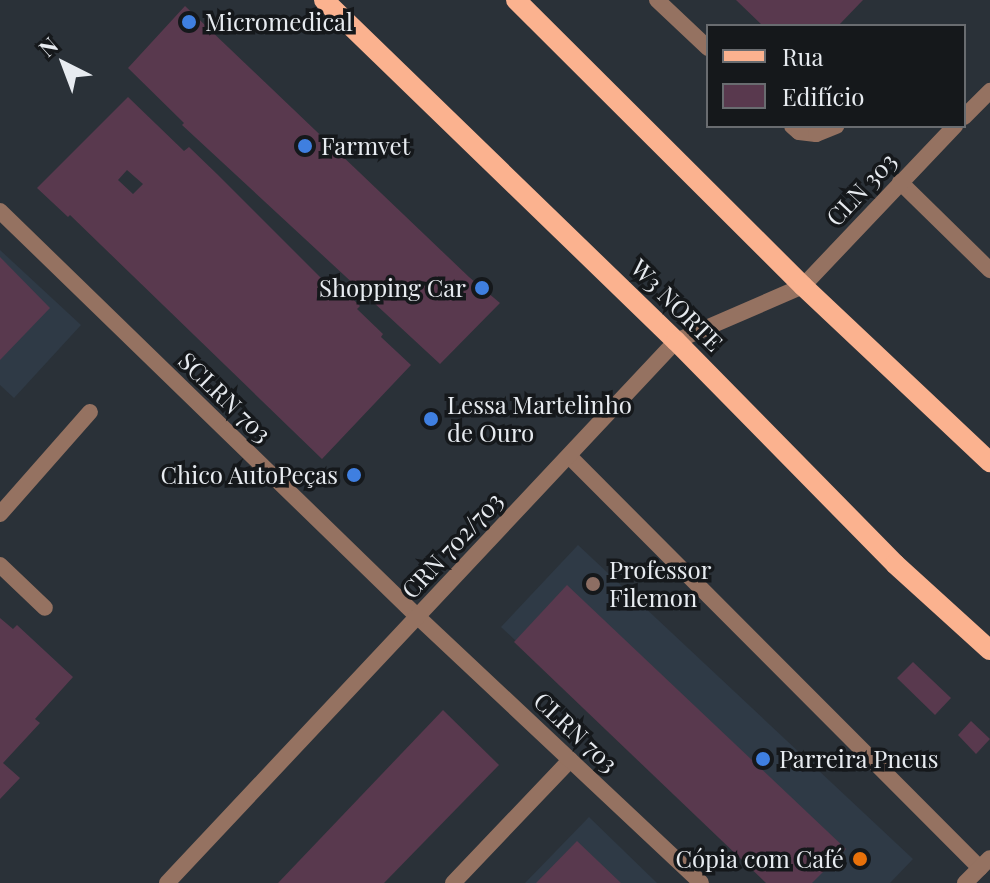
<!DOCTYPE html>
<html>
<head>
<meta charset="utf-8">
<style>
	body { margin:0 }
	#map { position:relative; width:990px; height:883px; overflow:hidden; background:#2a3138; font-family:"Playfair Display",serif }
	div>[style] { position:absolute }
	.built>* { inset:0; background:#2f3a46 }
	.building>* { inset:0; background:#59394e }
	.service>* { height:16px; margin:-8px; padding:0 8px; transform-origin:8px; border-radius:8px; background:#957261 }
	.minor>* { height:16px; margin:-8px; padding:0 8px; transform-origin:8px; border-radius:8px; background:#957261 }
	.tertiary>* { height:16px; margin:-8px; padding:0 8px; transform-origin:8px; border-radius:8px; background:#957261 }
	.primary>* { height:20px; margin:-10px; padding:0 10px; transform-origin:10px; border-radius:10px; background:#fbb28f }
	.dots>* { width:22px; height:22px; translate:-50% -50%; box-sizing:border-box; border:4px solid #15181b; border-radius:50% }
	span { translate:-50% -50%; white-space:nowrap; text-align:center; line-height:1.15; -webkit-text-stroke:7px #15181b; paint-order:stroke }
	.poi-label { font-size:24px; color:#e7ebf0 }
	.left { translate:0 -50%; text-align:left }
	.right { translate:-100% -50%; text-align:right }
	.street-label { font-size:24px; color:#e7ebf0 }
	.legend { position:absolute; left:706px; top:24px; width:260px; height:104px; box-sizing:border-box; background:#15181b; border:2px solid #696c70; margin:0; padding:10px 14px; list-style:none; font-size:24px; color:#e7ebf0 }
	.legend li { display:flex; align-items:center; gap:16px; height:40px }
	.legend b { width:40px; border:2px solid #696c70 }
	.north { position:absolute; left:24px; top:24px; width:80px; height:80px; -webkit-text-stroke:6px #15181b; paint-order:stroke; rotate:318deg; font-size:22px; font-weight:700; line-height:32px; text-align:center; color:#e7ebf0 }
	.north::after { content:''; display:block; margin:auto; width:28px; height:36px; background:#e7ebf0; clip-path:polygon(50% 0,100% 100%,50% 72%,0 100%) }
</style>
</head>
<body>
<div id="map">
	<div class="built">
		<i style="clip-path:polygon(0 250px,81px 325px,14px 398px,0 385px)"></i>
		<i style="clip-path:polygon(578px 545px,913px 859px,890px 883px,774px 883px,501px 627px)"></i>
		<i style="clip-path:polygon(589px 817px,657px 883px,525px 883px)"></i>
	</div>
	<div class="building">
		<i style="clip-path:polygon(736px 0,863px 0,838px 26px,763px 26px)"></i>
		<i style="clip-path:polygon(185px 6px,469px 277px,500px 303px,440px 364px,182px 125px,184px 123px,128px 68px)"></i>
		<i style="clip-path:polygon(evenodd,128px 97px,184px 151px,189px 147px,217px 174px,326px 283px,331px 278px,360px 306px,357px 309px,383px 334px,381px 337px,411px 365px,322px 459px,70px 215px,68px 217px,37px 188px,128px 97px,127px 170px,143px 184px,133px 194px,118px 180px,127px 170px)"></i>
		<i style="clip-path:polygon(0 257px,50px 308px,0 360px)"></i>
		<i style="clip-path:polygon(567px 585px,846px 849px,812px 883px,766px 883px,514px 642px)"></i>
		<i style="clip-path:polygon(0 618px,13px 629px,17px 625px,73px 677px,35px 719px,40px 723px,3px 763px,20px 778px,0 799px)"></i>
		<i style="clip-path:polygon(913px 662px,951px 698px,935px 715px,897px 678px)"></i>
		<i style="clip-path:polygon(443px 710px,499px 765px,384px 883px,278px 883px)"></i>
		<i style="clip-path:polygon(971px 721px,990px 739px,976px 754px,958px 735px)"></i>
		<i style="clip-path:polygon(577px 841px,621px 883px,536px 883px)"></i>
	</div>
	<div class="service">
		<i style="left:657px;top:0;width:70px;rotate:43.3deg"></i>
		<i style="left:792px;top:126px;width:9px;rotate:41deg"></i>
		<i style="left:799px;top:132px;width:17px;rotate:7deg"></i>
		<i style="left:816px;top:134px;width:22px;rotate:-22deg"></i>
		<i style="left:900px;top:182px;width:126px;rotate:44.4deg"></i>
		<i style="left:569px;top:456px;width:582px;rotate:45.07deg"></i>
	</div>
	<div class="minor">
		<i style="left:0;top:514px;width:136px;rotate:-48.6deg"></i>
		<i style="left:0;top:565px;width:62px;rotate:43.7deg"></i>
		<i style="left:453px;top:883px;width:170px;rotate:-46.4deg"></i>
	</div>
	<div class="tertiary">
		<i style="left:964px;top:117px;width:37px;rotate:-45deg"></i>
		<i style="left:0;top:211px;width:583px;rotate:44.17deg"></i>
		<i style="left:418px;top:617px;width:388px;rotate:43.2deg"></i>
		<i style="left:167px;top:883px;width:744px;rotate:-46.8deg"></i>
		<i style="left:676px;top:341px;width:138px;rotate:-23.4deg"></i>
		<i style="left:803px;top:286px;width:221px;rotate:-46.5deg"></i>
		<i style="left:965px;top:883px;width:35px;rotate:-45deg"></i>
	</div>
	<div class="primary">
		<i style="left:324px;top:0;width:490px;rotate:44.1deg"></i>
		<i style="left:676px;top:341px;width:313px;rotate:45.5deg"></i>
		<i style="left:895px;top:564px;width:128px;rotate:42.2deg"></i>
		<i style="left:516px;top:0;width:405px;rotate:44.9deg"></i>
		<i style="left:803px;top:286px;width:257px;rotate:43.3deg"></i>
	</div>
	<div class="dots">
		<i style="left:189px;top:22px;background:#3f7fe0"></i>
		<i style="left:305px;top:146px;background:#3f7fe0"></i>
		<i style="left:482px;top:288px;background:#3f7fe0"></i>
		<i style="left:431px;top:419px;background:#3f7fe0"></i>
		<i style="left:354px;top:475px;background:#3f7fe0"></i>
		<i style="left:593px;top:584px;background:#8d6e63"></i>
		<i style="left:763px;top:759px;background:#3f7fe0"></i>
		<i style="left:860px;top:859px;background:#e8710a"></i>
	</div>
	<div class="poi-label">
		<span class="left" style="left:205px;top:22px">Micromedical</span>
		<span class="left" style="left:321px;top:146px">Farmvet</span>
		<span class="right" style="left:466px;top:288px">Shopping Car</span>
		<span class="left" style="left:447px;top:419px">Lessa Martelinho<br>de Ouro</span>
		<span class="right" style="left:338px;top:475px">Chico AutoPeças</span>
		<span class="left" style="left:609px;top:584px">Professor<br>Filemon</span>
		<span class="left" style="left:779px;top:759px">Parreira Pneus</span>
		<span class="right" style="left:844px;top:859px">Cópia com Café</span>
	</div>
	<div class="street-label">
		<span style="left:861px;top:189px;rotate:-47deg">CLN 303</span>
		<span style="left:677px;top:305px;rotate:45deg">W3 NORTE</span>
		<span style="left:225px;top:397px;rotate:44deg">SCLRN 703</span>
		<span style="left:452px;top:545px;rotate:-47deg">CRN 702/703</span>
		<span style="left:576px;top:732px;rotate:43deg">CLRN 703</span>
	</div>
	<ul class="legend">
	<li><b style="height:10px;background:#fbb28f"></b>Rua</li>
	<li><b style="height:22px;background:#59394e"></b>Edifício</li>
	</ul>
	<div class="north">N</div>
</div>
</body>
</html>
